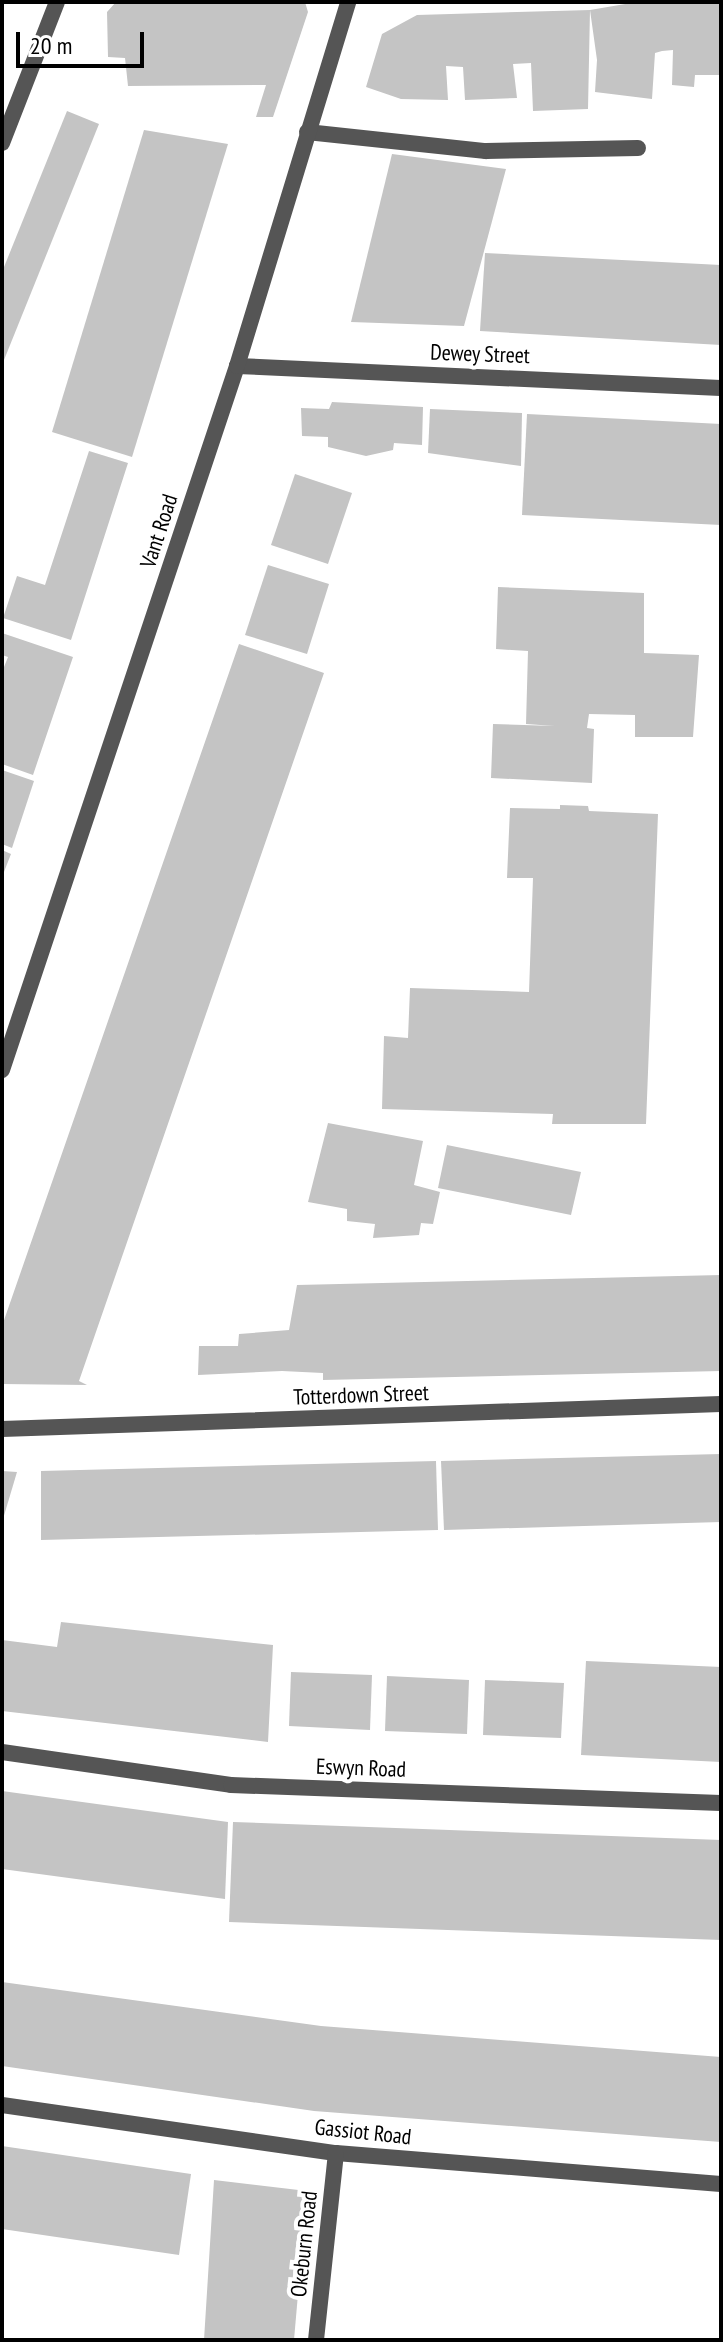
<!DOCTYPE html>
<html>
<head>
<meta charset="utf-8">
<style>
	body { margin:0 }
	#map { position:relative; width:723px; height:2342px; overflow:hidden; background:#fff; font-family:"PT Sans Narrow",sans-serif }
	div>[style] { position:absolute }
	.building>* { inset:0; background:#c4c4c4 }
	.lane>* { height:16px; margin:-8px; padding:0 8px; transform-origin:8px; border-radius:8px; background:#555 }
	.street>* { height:16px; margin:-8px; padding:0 8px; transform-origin:8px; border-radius:8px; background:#555 }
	span { translate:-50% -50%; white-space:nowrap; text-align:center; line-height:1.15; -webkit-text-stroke:8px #fff; paint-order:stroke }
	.street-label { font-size:22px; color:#000 }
	.frame { position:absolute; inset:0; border:4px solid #000; pointer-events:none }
	.scale { position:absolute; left:16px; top:32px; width:128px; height:36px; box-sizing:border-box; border:4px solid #000; border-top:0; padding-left:10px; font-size:24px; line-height:28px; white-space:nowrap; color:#000; -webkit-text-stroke:6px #fff; paint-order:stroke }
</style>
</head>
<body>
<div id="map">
	<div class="building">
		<i style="clip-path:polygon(116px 2px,305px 2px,308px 12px,273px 117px,256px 117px,266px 85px,128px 86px,125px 58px,108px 57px,107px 12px)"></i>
		<i style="clip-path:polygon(637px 2px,721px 2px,720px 75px,695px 75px,694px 87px,672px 85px,673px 50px,662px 51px,655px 53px,652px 99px,595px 92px,597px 60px,590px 10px,588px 109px,533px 111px,531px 63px,513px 64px,517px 98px,465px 100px,463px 67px,446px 66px,448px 100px,401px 99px,366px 87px,382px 34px,417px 15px,590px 10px)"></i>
		<i style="clip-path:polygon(67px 111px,99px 124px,2px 365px,2px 272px)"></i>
		<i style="clip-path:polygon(144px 130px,228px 144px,132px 457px,52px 432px)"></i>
		<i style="clip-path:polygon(392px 154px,506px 169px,464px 326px,351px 322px)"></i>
		<i style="clip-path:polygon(485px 253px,721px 265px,721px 345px,480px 331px)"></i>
		<i style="clip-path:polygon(332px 402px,423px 407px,422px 445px,394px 443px,393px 450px,366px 456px,328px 447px,328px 437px,302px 436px,301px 408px,329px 409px)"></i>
		<i style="clip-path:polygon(430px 409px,522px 413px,521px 466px,428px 453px)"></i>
		<i style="clip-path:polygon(527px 414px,721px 424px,721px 525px,522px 515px)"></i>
		<i style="clip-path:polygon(89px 451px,128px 463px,71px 640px,3px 618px,17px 576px,45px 585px)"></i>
		<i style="clip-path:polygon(295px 474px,352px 493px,328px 564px,271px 545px)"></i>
		<i style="clip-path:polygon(268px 565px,329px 584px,307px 654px,245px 635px)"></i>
		<i style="clip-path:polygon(498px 587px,644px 593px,644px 653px,699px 655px,693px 737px,635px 737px,635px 715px,589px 714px,587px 728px,594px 729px,592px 783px,491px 778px,493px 724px,555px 726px,526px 724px,528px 651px,496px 649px)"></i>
		<i style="clip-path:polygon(2px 633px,73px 657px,33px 775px,2px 764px,2px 672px,8px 657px,2px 655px)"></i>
		<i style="clip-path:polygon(239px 644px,324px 673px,79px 1381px,87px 1385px,2px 1384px,2px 1326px)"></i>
		<i style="clip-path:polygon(2px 770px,34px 781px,12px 848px,2px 844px)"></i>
		<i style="clip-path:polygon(560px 805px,588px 806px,589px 811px,658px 814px,646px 1124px,552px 1124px,553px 1114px,382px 1109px,384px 1036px,408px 1038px,410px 988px,529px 992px,533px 878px,507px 878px,510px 808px,560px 809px)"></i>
		<i style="clip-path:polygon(2px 850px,11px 854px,2px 877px)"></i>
		<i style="clip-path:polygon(328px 1123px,423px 1141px,414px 1185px,440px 1192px,433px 1224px,421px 1223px,419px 1235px,373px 1238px,375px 1224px,347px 1221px,347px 1209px,308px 1202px)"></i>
		<i style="clip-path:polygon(447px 1145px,581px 1172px,571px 1215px,438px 1188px)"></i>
		<i style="clip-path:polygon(721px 1275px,721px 1371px,323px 1380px,323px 1373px,282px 1371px,198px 1375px,199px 1346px,238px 1346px,239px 1334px,289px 1330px,297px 1285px)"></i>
		<i style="clip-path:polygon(721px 1454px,721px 1522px,444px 1530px,441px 1461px)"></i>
		<i style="clip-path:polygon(436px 1461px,438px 1530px,41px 1540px,41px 1471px)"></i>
		<i style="clip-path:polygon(2px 1471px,17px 1472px,3px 1519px,2px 1519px)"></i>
		<i style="clip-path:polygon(61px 1622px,273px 1645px,268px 1742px,2px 1711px,2px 1640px,57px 1647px)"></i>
		<i style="clip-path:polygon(586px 1661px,721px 1667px,721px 1762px,581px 1755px)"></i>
		<i style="clip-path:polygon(291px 1672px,372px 1675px,370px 1730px,289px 1726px)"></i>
		<i style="clip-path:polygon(387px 1676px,469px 1680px,467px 1734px,385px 1731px)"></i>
		<i style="clip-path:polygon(485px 1680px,564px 1683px,561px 1738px,483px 1735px)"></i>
		<i style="clip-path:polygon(2px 1791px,228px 1822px,225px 1899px,2px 1869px)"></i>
		<i style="clip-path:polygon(233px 1822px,721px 1840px,721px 1940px,229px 1922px)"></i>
		<i style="clip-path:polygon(2px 1982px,321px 2026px,721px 2057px,721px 2142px,314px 2111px,2px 2066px)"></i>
		<i style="clip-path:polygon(2px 2146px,191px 2174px,179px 2255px,2px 2229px)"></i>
		<i style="clip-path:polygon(214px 2180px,307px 2191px,294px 2340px,204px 2340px)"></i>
	</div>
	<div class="lane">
		<i style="left:307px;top:132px;width:180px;rotate:6.1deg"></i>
		<i style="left:486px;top:151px;width:152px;rotate:-1.1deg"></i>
	</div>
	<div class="street">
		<i style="left:2px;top:143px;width:151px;rotate:-68.7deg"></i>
		<i style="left:237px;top:366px;width:484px;rotate:2.6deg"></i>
		<i style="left:2px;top:1070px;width:742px;rotate:-71.54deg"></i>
		<i style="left:237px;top:366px;width:381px;rotate:-73deg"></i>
		<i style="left:2px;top:1429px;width:719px;rotate:-1.99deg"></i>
		<i style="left:2px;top:1752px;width:231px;rotate:8.2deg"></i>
		<i style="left:231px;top:1785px;width:490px;rotate:2.1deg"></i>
		<i style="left:2px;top:2105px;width:337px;rotate:8.2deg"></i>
		<i style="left:336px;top:2153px;width:386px;rotate:4.6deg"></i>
		<i style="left:316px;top:2340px;width:188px;rotate:-83.9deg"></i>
	</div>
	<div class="street-label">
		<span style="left:480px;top:354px;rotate:2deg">Dewey Street</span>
		<span style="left:159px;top:531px;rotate:-72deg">Vant Road</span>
		<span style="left:361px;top:1395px;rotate:-2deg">Totterdown Street</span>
		<span style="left:361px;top:1768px;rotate:2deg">Eswyn Road</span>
		<span style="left:363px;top:2132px;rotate:6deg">Gassiot Road</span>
		<span style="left:304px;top:2244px;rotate:-84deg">Okeburn Road</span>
	</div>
	<div class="frame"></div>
	<div class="scale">20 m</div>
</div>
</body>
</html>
